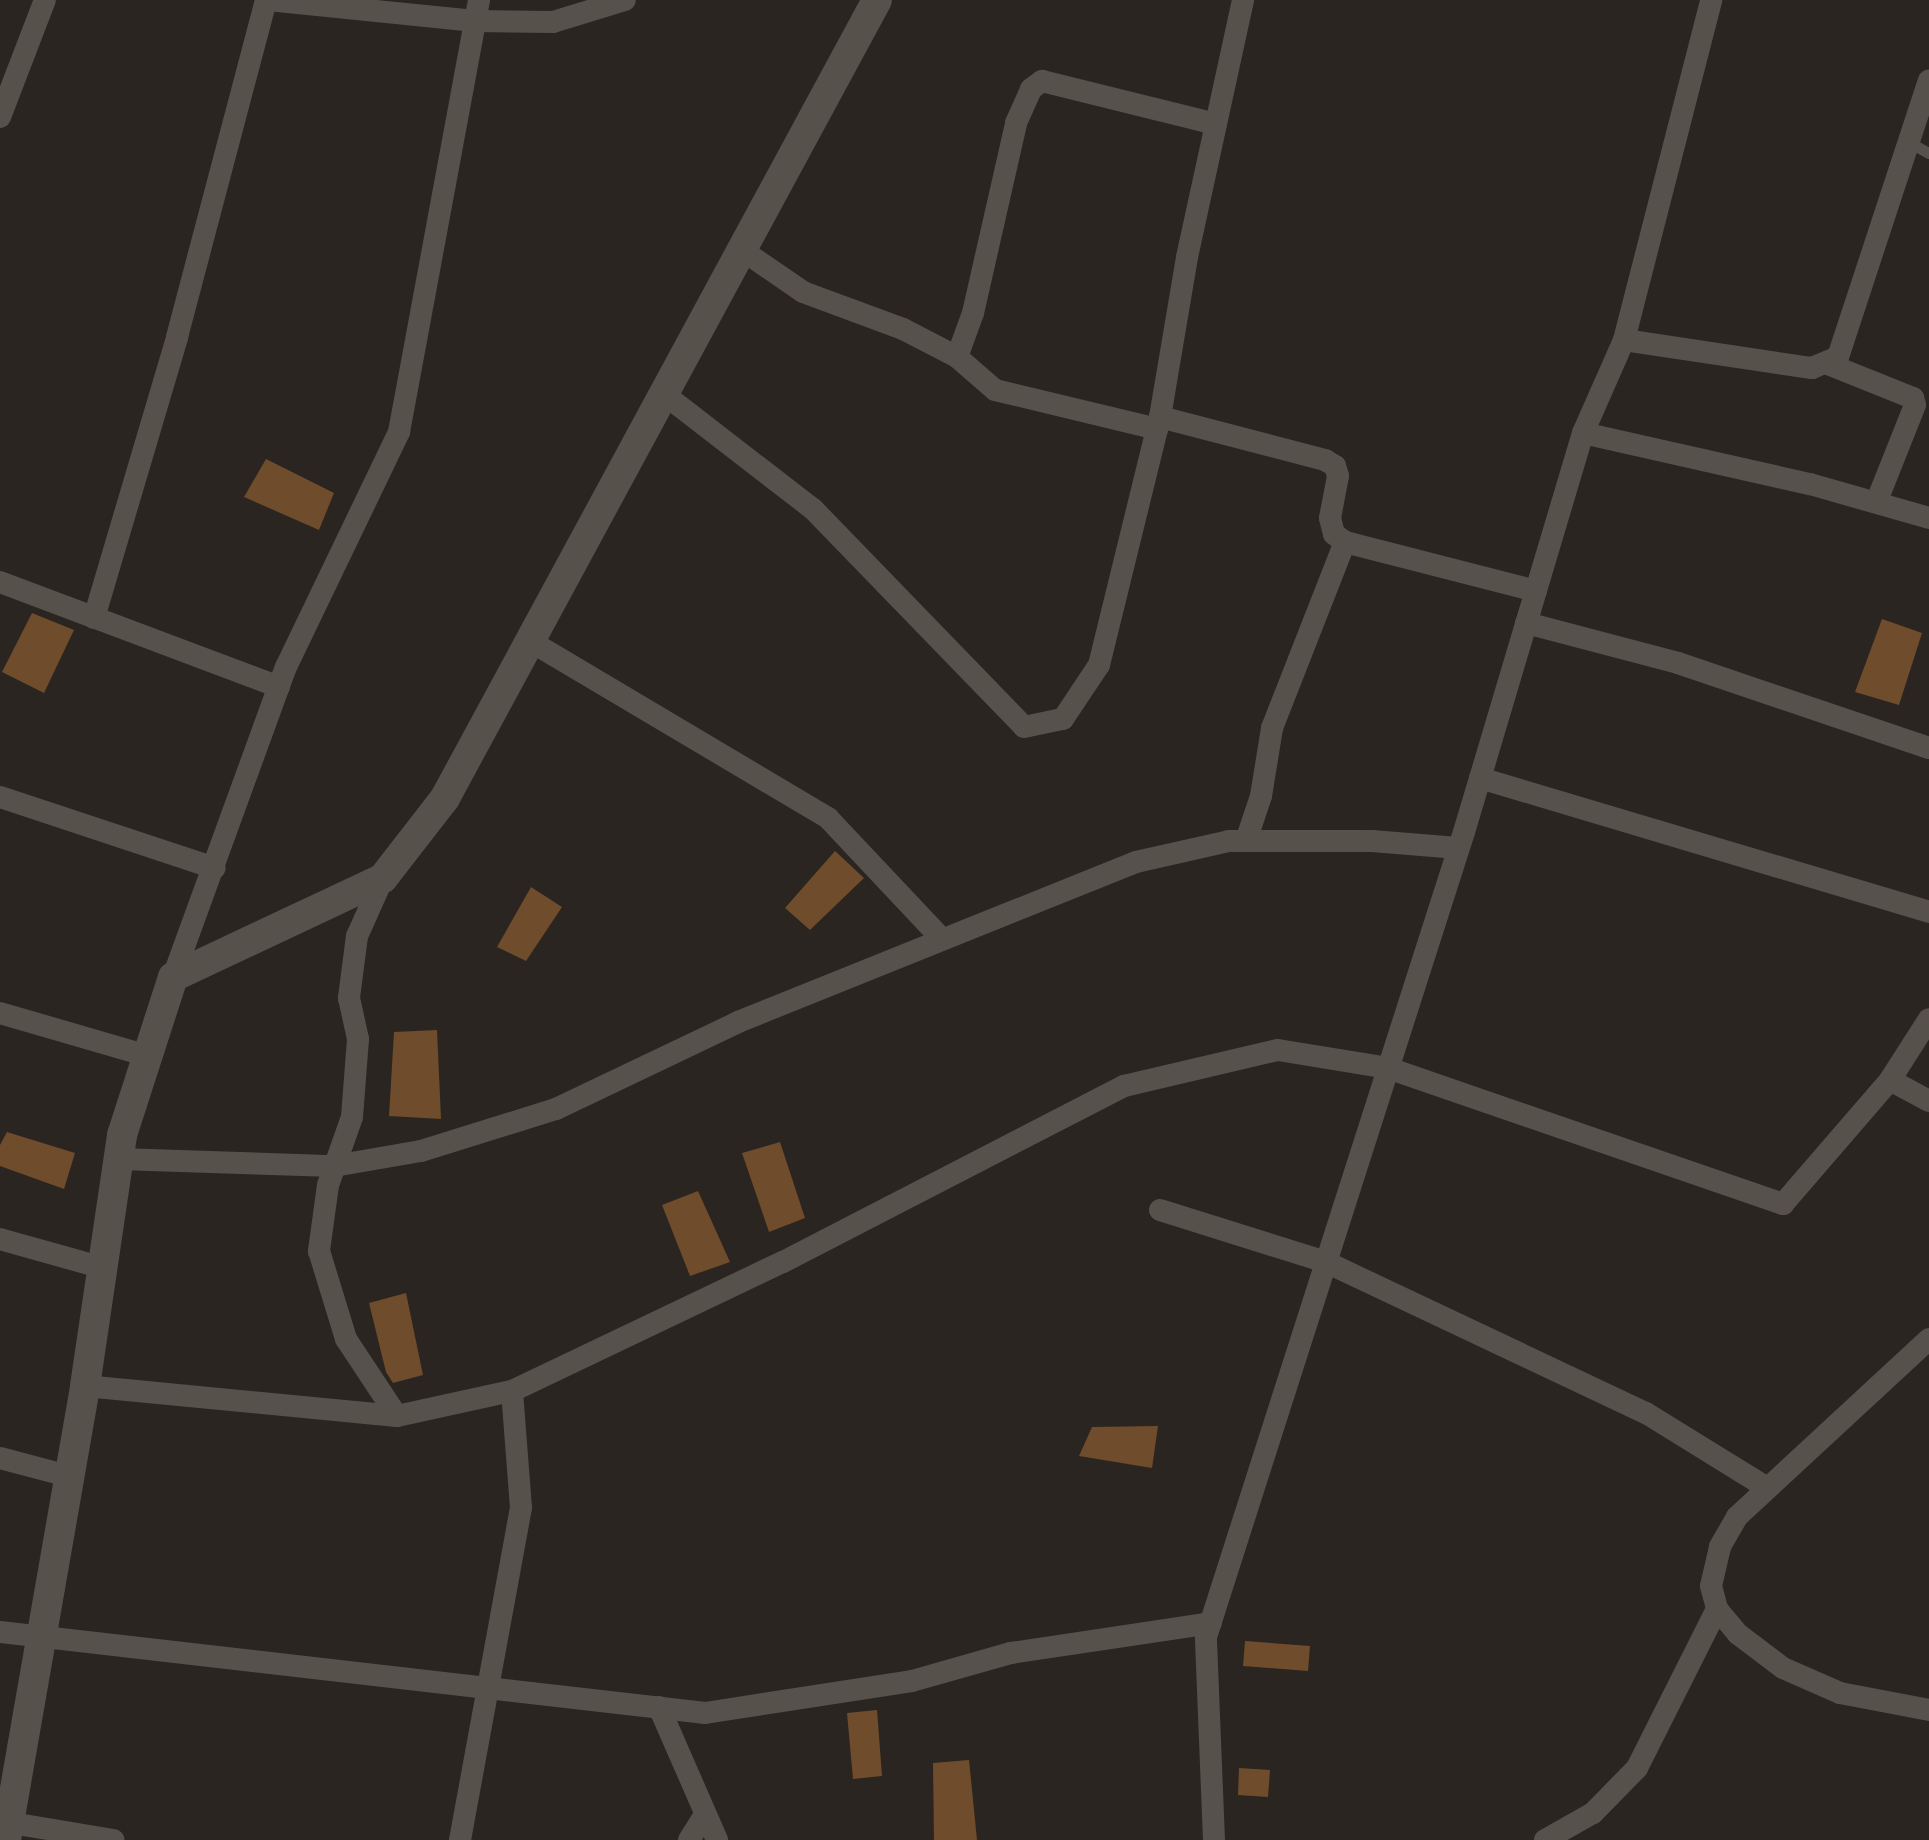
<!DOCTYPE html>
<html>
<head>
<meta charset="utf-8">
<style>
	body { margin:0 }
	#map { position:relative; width:1929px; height:1840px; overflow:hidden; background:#2a2520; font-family:Mulish,sans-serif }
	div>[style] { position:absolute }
	.building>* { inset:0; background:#6f4c2b }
	.lane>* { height:11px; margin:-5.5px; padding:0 5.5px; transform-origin:5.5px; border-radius:5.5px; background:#57514c }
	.street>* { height:22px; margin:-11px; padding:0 11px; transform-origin:11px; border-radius:11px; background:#57514c }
	.secondary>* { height:30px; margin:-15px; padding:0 15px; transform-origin:15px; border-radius:15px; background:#57514c }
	span { translate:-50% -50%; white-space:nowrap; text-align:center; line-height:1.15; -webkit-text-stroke:8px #201b17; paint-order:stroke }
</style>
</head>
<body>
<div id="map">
	<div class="building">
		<i style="clip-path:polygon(266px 459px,334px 493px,319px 530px,244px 497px)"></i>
		<i style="clip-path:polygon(32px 613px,74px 630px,44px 693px,2px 672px)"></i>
		<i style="clip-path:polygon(1882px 619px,1922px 633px,1899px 705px,1855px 692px)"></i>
		<i style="clip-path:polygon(835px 851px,864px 878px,810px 930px,785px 908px)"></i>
		<i style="clip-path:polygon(531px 887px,562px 907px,526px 961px,497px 947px)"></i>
		<i style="clip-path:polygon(437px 1030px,441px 1119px,389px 1116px,394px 1032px)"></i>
		<i style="clip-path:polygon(7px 1132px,75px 1153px,64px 1189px,0 1166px,0 1145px)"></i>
		<i style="clip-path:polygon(780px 1142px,805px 1218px,769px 1232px,742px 1153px)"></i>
		<i style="clip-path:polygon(698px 1191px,730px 1262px,690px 1276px,662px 1205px)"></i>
		<i style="clip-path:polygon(406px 1293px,423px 1375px,393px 1383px,386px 1372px,369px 1303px)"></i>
		<i style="clip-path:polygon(1158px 1426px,1152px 1468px,1079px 1456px,1092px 1427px)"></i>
		<i style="clip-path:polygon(1245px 1641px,1310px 1646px,1308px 1671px,1243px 1666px)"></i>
		<i style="clip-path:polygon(877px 1710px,882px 1776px,853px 1779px,847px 1713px)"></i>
		<i style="clip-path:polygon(969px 1760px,977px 1840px,934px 1840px,933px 1763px)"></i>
		<i style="clip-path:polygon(1239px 1768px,1270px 1770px,1268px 1797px,1238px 1795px)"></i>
	</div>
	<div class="lane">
		<i style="left:1907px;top:141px;width:25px;rotate:29deg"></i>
	</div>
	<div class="street">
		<i style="left:268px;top:0;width:208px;rotate:5.8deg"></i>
		<i style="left:475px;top:21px;width:78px;rotate:0.7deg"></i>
		<i style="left:553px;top:22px;width:75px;rotate:-17deg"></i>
		<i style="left:0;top:117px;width:125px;rotate:-69deg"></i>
		<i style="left:742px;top:250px;width:74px;rotate:34.5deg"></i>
		<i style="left:803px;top:292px;width:107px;rotate:20.3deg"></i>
		<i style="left:903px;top:329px;width:61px;rotate:27.4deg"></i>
		<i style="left:957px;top:357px;width:50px;rotate:41deg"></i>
		<i style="left:995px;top:390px;width:167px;rotate:13.5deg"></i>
		<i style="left:1624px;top:340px;width:190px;rotate:8.5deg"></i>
		<i style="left:1812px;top:368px;width:28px;rotate:-23deg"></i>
		<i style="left:1838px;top:357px;width:291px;rotate:-71.8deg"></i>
		<i style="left:957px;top:357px;width:47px;rotate:-70deg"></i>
		<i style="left:973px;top:313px;width:195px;rotate:-77.2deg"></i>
		<i style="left:1016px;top:123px;width:37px;rotate:-66deg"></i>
		<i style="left:1031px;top:89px;width:14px;rotate:-36deg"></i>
		<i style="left:1042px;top:81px;width:179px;rotate:13.9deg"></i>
		<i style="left:1828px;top:364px;width:92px;rotate:21.8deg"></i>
		<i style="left:1913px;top:398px;width:7px;rotate:74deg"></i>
		<i style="left:1915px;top:405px;width:105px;rotate:111.7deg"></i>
		<i style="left:664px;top:394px;width:188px;rotate:37.7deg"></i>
		<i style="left:813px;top:509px;width:303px;rotate:45.9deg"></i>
		<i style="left:1024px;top:727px;width:40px;rotate:-12deg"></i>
		<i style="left:1063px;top:719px;width:65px;rotate:-56.3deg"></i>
		<i style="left:1099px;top:665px;width:255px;rotate:-76.2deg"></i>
		<i style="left:1160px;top:417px;width:162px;rotate:-80.4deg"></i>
		<i style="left:1187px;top:257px;width:263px;rotate:-77.7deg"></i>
		<i style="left:1160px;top:417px;width:171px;rotate:14.6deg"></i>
		<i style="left:1325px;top:460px;width:12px;rotate:31deg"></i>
		<i style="left:1335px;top:466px;width:10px;rotate:73deg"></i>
		<i style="left:1338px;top:476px;width:43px;rotate:100.8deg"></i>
		<i style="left:1330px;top:518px;width:16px;rotate:76deg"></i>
		<i style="left:1334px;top:534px;width:14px;rotate:36deg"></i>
		<i style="left:1345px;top:542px;width:197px;rotate:14.4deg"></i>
		<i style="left:1583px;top:433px;width:233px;rotate:12.7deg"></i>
		<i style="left:1810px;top:484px;width:124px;rotate:15.9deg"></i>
		<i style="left:0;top:582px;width:298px;rotate:20.6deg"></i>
		<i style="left:94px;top:618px;width:293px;rotate:-73.5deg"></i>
		<i style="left:177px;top:337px;width:349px;rotate:-75.2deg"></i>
		<i style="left:1526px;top:623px;width:157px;rotate:14.7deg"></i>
		<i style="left:1678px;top:663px;width:265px;rotate:18.7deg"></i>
		<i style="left:530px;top:641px;width:347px;rotate:30.7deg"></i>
		<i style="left:828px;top:818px;width:165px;rotate:46.7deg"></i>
		<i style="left:1480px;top:778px;width:469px;rotate:16.6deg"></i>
		<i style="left:0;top:797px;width:226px;rotate:18.3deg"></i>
		<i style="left:1246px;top:841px;width:47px;rotate:-71.6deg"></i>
		<i style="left:1261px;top:796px;width:69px;rotate:-80.8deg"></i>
		<i style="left:1272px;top:728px;width:200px;rotate:-68.6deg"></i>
		<i style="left:383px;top:878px;width:64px;rotate:114.1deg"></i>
		<i style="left:357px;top:936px;width:63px;rotate:97.4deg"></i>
		<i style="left:349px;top:998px;width:42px;rotate:77.6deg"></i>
		<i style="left:358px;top:1039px;width:78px;rotate:94.4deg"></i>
		<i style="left:352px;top:1117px;width:72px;rotate:109.4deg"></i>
		<i style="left:328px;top:1185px;width:67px;rotate:97.8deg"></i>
		<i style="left:319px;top:1251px;width:92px;rotate:72.9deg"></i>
		<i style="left:346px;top:1339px;width:92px;rotate:56.5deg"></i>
		<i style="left:173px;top:977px;width:330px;rotate:-70deg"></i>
		<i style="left:286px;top:667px;width:261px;rotate:-64.3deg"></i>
		<i style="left:399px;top:432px;width:439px;rotate:-79.5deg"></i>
		<i style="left:0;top:1013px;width:154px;rotate:16.2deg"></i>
		<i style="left:1890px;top:1080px;width:44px;rotate:28.3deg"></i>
		<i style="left:119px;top:1159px;width:215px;rotate:1.9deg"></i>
		<i style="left:334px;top:1166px;width:88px;rotate:-9.8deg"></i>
		<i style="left:421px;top:1151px;width:141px;rotate:-17.3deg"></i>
		<i style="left:556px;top:1109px;width:202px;rotate:-25.5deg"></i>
		<i style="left:738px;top:1022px;width:429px;rotate:-21.9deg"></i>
		<i style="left:1136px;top:862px;width:95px;rotate:-12.7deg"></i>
		<i style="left:1229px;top:841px;width:143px"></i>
		<i style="left:1372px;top:841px;width:86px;rotate:4.7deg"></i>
		<i style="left:1160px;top:1210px;width:174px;rotate:17.4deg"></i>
		<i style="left:1326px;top:1262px;width:354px;rotate:25.3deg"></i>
		<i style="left:1646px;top:1413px;width:141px;rotate:31.7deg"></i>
		<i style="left:0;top:1239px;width:107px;rotate:15.7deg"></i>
		<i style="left:1929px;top:1339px;width:262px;rotate:137.2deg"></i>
		<i style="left:1737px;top:1517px;width:34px;rotate:120deg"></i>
		<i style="left:1720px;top:1547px;width:40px;rotate:103deg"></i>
		<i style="left:1711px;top:1586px;width:24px;rotate:75deg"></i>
		<i style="left:1717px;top:1609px;width:33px;rotate:50deg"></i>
		<i style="left:1738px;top:1634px;width:56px;rotate:37.1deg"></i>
		<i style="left:1783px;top:1668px;width:62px;rotate:23.7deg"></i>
		<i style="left:1840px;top:1693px;width:91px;rotate:10.8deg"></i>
		<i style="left:85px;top:1386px;width:313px;rotate:5.5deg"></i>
		<i style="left:397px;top:1416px;width:118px;rotate:-12.3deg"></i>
		<i style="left:512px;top:1391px;width:300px;rotate:-25.5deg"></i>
		<i style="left:783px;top:1262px;width:384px;rotate:-27.3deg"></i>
		<i style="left:1124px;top:1086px;width:158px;rotate:-13.2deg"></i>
		<i style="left:1278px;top:1050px;width:111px;rotate:9.3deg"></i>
		<i style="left:1388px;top:1068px;width:418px;rotate:19deg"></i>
		<i style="left:1783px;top:1204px;width:164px;rotate:-49.2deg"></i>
		<i style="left:1890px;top:1080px;width:72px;rotate:-57.4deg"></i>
		<i style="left:0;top:1458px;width:70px;rotate:14.8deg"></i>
		<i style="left:0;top:1632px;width:710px;rotate:6.55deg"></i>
		<i style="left:705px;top:1713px;width:209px;rotate:-8.8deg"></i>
		<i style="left:912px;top:1681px;width:103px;rotate:-15.8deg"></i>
		<i style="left:1011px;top:1653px;width:202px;rotate:-8.5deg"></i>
		<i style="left:659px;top:1707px;width:145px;rotate:66.4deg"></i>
		<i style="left:0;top:1821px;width:115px;rotate:9.5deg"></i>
		<i style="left:460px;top:1840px;width:338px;rotate:-79.6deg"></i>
		<i style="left:521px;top:1508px;width:117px;rotate:-94.4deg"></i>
		<i style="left:689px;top:1840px;width:28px;rotate:-58deg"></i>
		<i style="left:1214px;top:1840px;width:203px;rotate:-92.3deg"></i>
		<i style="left:1206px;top:1637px;width:845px;rotate:-72.23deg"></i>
		<i style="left:1464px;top:832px;width:416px;rotate:-73.4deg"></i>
		<i style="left:1583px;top:433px;width:102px;rotate:-66.2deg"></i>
		<i style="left:1624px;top:340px;width:351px;rotate:-75.6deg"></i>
		<i style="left:1545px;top:1840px;width:55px;rotate:-29.4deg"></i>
		<i style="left:1593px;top:1813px;width:63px;rotate:-45.6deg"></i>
		<i style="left:1637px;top:1768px;width:178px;rotate:-63.3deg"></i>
	</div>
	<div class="secondary">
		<i style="left:6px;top:1840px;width:461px;rotate:-80.1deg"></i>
		<i style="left:85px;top:1386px;width:254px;rotate:-81.6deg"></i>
		<i style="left:122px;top:1135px;width:166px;rotate:-72.1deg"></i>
		<i style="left:173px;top:977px;width:232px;rotate:-25.2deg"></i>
		<i style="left:383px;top:878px;width:101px;rotate:-52.2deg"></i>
		<i style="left:445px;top:798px;width:907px;rotate:-61.57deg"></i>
	</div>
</div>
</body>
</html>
